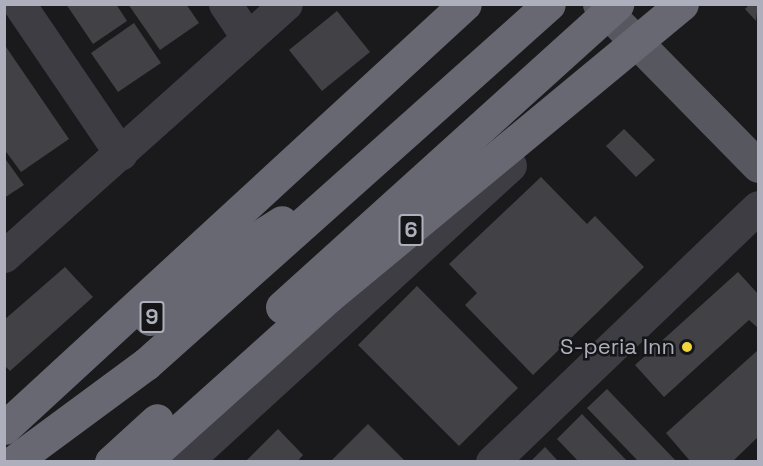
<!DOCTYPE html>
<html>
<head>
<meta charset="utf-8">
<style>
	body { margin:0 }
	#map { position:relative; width:763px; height:466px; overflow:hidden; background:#1a1a1c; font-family:"Space Grotesk",sans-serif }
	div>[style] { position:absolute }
	.building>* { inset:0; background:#424246 }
	.minor>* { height:33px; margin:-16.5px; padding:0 16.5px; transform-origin:16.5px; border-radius:16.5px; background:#3d3d43 }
	.major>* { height:33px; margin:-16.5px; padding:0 16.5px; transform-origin:16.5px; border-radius:16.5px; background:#575760 }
	.highway>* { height:33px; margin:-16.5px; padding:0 16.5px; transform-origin:16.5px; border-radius:16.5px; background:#676872 }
	.highway-bridge>* { height:33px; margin:-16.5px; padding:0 16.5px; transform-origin:16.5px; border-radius:16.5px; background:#676872 }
	.dots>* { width:16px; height:16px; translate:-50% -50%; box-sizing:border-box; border:3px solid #151517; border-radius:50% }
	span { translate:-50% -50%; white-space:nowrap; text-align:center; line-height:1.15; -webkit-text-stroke:5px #151517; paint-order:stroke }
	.shield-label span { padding:2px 4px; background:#151517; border:2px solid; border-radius:4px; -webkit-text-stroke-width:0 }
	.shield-label { font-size:21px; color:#adafbc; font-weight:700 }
	.poi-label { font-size:22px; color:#adafbc }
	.right { translate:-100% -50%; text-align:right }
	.frame { position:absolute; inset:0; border:6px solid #adafbc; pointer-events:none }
</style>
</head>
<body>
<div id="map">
	<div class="building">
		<i style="clip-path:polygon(66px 4px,116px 4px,127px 21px,93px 44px)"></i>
		<i style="clip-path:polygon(128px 4px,186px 4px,199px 23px,160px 50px)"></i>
		<i style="clip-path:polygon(750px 4px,758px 4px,756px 21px,745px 9px)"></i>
		<i style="clip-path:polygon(337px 11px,370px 52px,322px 91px,289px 50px)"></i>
		<i style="clip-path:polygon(134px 23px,161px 63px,118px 92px,91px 53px)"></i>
		<i style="clip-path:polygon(4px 44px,69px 139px,21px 172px,4px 149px)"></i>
		<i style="clip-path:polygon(624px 129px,655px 160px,636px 177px,606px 146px)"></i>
		<i style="clip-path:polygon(4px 157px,24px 185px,4px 198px)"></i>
		<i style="clip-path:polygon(541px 177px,587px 224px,595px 216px,644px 267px,533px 375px,465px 305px,477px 293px,449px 264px)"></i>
		<i style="clip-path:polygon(65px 267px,93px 297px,10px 371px,4px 365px,4px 320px)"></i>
		<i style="clip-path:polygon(738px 272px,758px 294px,758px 328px,749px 320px,664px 397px,635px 365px)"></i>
		<i style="clip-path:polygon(417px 286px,518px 388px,459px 446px,358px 345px)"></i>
		<i style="clip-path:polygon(758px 350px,758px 437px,732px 462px,691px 462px,666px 433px)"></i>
		<i style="clip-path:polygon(607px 389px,677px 462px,639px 462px,587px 408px)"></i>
		<i style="clip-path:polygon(582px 414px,628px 462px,579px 462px,557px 439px)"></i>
		<i style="clip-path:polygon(368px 424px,406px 462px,330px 462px)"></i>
		<i style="clip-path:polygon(278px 429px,303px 455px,297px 462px,245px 462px)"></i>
		<i style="clip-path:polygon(545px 447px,559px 462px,530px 462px)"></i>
	</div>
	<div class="minor">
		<i style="left:19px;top:4px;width:181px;rotate:55.8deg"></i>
		<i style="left:225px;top:4px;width:40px;rotate:56deg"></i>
		<i style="left:4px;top:256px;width:378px;rotate:-41.8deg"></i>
		<i style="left:185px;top:462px;width:440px;rotate:-42.4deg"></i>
		<i style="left:492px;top:462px;width:368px;rotate:-43.8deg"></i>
	</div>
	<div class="major">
		<i style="left:599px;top:4px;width:227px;rotate:45.5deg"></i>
	</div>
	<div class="highway">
		<i style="left:150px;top:319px;width:97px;rotate:-39.1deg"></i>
		<i style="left:225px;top:258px;width:67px;rotate:-32.3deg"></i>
		<i style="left:4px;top:428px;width:626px;rotate:-42.61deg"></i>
		<i style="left:13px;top:462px;width:165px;rotate:-36.4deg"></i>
		<i style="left:146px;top:364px;width:540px;rotate:-41.77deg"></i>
	</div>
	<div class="highway-bridge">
		<i style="left:282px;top:307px;width:452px;rotate:-42.1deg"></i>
		<i style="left:111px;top:462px;width:62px;rotate:-42.4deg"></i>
		<i style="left:144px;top:462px;width:249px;rotate:-41.9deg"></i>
		<i style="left:329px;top:296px;width:458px;rotate:-39.6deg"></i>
	</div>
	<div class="dots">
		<i style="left:687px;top:347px;background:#f0d53f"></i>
	</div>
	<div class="shield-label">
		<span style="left:411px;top:230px">6</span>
		<span style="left:152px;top:317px">9</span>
	</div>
	<div class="poi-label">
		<span class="right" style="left:675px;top:347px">S-peria Inn</span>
	</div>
	<div class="frame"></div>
</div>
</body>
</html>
